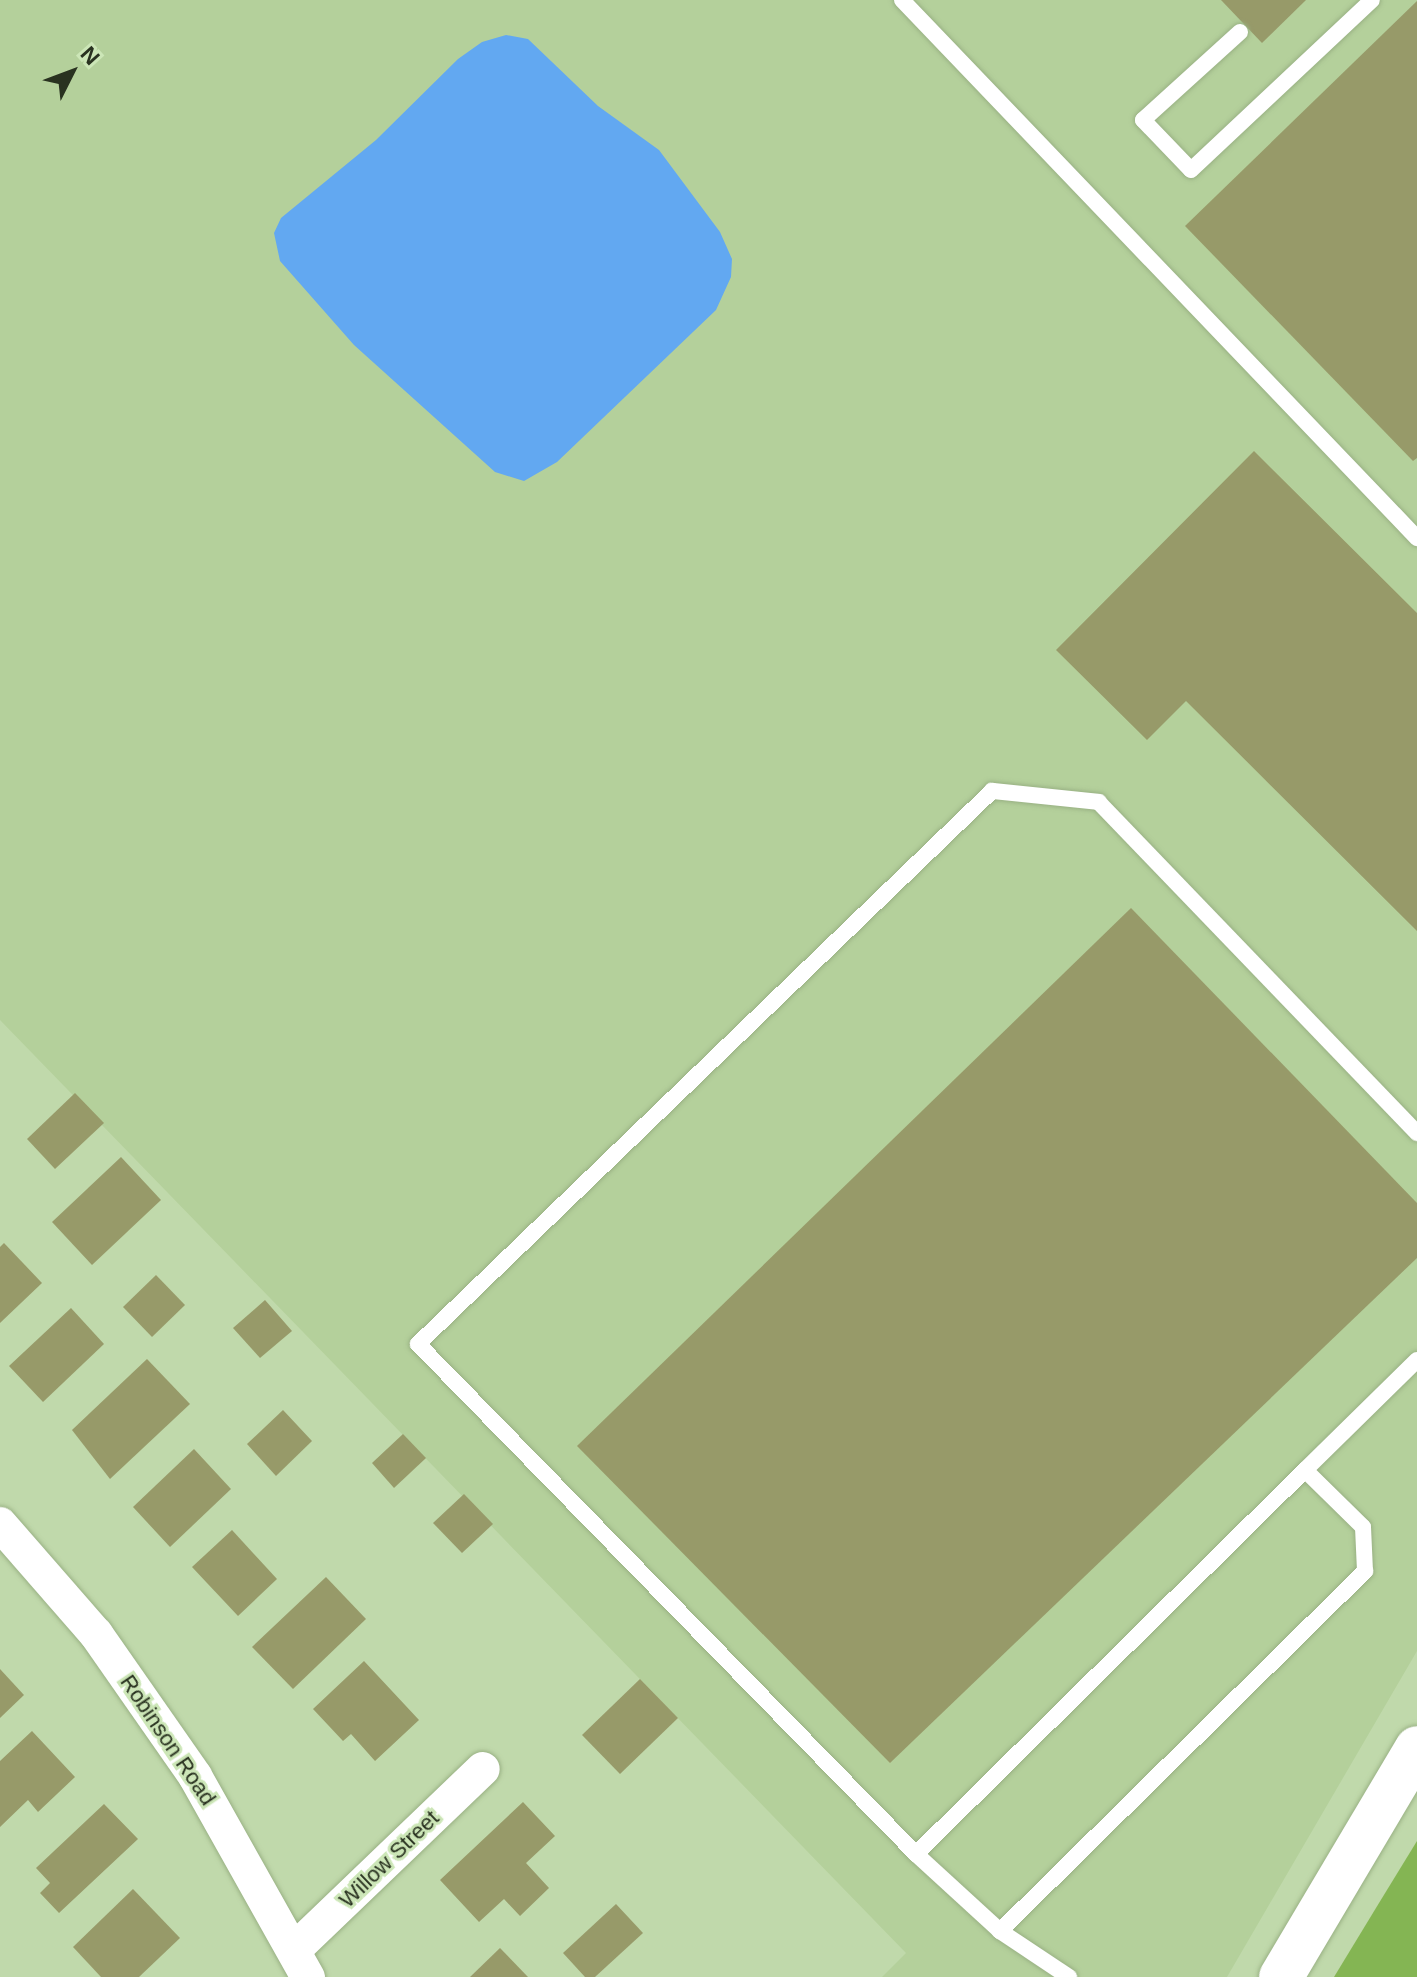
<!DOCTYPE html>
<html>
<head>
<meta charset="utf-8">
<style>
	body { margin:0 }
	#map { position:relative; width:1417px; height:1977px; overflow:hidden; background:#c0d9ab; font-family:Arial,sans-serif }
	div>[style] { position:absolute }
	.built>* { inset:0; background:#b4d09b }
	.green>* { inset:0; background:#84b553 }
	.water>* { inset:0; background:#62a8f1 }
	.building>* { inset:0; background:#979a69 }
	.roads { filter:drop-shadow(0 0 2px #99b184) drop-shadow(0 0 2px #99b184) }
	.service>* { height:16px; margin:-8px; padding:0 8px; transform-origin:8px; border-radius:8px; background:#fff }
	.minor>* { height:34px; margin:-17px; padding:0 17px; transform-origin:17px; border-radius:17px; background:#fff }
	.secondary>* { height:44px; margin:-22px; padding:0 22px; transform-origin:22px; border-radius:22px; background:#fff }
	span { translate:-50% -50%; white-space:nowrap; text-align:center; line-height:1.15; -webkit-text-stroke:6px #cce6b7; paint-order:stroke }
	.street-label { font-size:22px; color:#293220 }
	.north { position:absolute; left:32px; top:32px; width:80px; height:80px; -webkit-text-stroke:6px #cce6b7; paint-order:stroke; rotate:48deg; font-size:22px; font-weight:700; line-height:32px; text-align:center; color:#293220 }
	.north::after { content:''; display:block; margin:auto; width:28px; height:36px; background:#293220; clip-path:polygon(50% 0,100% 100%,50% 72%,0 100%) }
</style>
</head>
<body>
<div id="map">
	<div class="built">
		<i style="clip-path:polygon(0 0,1417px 0,1417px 1651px,1227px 1977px,882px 1977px,906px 1953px,0 1020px)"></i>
	</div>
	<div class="green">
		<i style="clip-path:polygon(1417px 1841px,1417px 1977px,1334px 1977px,1379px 1903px)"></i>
	</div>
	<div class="water">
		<i style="clip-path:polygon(506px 35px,528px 39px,598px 106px,659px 150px,720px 232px,732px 259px,731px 277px,716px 310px,557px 462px,524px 481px,495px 472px,354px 345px,280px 261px,274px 233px,281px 218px,376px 140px,458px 59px,482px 42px)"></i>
	</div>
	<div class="building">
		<i style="clip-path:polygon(1221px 0,1306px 0,1262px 43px)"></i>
		<i style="clip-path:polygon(1417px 1px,1417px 458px,1413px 461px,1185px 226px)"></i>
		<i style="clip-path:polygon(1254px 451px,1417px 613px,1417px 931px,1186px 701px,1147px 740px,1056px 650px)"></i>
		<i style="clip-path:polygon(1131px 908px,1417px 1203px,1417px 1258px,890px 1763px,577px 1446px)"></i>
		<i style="clip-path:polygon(75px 1093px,104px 1123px,55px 1169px,27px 1139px)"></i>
		<i style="clip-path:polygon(121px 1157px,161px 1200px,92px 1265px,52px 1222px)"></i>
		<i style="clip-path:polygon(4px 1243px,42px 1283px,0 1323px,0 1247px)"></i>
		<i style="clip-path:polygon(156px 1275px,185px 1305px,152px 1337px,123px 1307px)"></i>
		<i style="clip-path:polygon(265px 1300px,292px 1331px,260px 1358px,233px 1328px)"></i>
		<i style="clip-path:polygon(71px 1308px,104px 1344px,43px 1402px,9px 1366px)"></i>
		<i style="clip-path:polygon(147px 1359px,190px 1404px,110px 1479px,72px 1430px)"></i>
		<i style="clip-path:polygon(283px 1410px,312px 1441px,276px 1476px,247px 1444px)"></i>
		<i style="clip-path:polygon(403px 1434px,426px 1458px,394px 1488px,372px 1463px)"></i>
		<i style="clip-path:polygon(194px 1449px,231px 1489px,170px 1547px,133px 1507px)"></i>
		<i style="clip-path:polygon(464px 1494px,493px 1524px,462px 1553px,433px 1523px)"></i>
		<i style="clip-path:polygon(232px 1530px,277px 1579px,238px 1616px,192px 1567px)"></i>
		<i style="clip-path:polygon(326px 1577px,366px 1619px,293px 1689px,252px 1647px)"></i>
		<i style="clip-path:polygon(364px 1661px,419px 1720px,375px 1761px,351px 1734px,343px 1741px,313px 1709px)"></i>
		<i style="clip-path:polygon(0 1669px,24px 1695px,0 1718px)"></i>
		<i style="clip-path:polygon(640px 1679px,678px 1718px,620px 1774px,582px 1735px)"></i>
		<i style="clip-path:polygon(32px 1731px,75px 1777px,38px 1812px,28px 1800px,0 1827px,0 1761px)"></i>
		<i style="clip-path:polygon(523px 1802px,555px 1836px,526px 1863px,549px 1888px,520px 1916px,504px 1899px,479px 1922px,440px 1880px)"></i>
		<i style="clip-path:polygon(104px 1804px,138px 1839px,59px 1913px,40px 1893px,50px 1883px,36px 1868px)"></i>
		<i style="clip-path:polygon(133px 1889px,180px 1938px,139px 1977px,101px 1977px,73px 1947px)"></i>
		<i style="clip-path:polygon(616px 1904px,643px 1933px,595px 1977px,585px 1977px,563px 1953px)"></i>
		<i style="clip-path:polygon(500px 1948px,528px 1977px,470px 1977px)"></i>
	</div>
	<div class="roads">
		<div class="service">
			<i style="left:902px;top:0;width:745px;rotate:46.25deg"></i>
			<i style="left:1240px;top:32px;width:131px;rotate:137.8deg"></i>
			<i style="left:1143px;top:120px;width:69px;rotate:46.2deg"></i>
			<i style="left:1191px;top:170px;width:248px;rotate:-43.2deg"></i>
			<i style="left:1417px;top:1133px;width:459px;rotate:-133.9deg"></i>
			<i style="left:1099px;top:802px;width:108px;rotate:-174.1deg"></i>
			<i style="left:992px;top:791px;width:797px;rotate:136.07deg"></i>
			<i style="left:418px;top:1344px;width:713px;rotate:45.68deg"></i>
			<i style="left:916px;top:1854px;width:114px;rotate:42.5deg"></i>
			<i style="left:1000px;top:1931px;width:513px;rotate:-44.6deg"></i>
			<i style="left:1365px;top:1571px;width:44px;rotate:-92.6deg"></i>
			<i style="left:1363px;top:1527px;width:81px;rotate:-135.5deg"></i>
			<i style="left:1305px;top:1470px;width:157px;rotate:-44.5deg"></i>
			<i style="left:916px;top:1854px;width:547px;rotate:-44.63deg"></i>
			<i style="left:1000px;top:1931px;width:83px;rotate:33.7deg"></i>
		</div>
		<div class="minor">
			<i style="left:0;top:1524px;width:146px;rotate:48.9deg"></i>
			<i style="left:96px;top:1634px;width:173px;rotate:55.1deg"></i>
			<i style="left:195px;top:1776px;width:231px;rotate:60.7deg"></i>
			<i style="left:295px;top:1949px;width:260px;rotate:-43.8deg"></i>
		</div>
		<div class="secondary">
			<i style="left:1281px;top:1977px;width:266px;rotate:-59.3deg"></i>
		</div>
	</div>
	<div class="street-label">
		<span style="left:168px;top:1740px;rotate:56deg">Robinson Road</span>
		<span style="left:389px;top:1859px;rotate:-44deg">Willow Street</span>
	</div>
	<div class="north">N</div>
</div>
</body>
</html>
